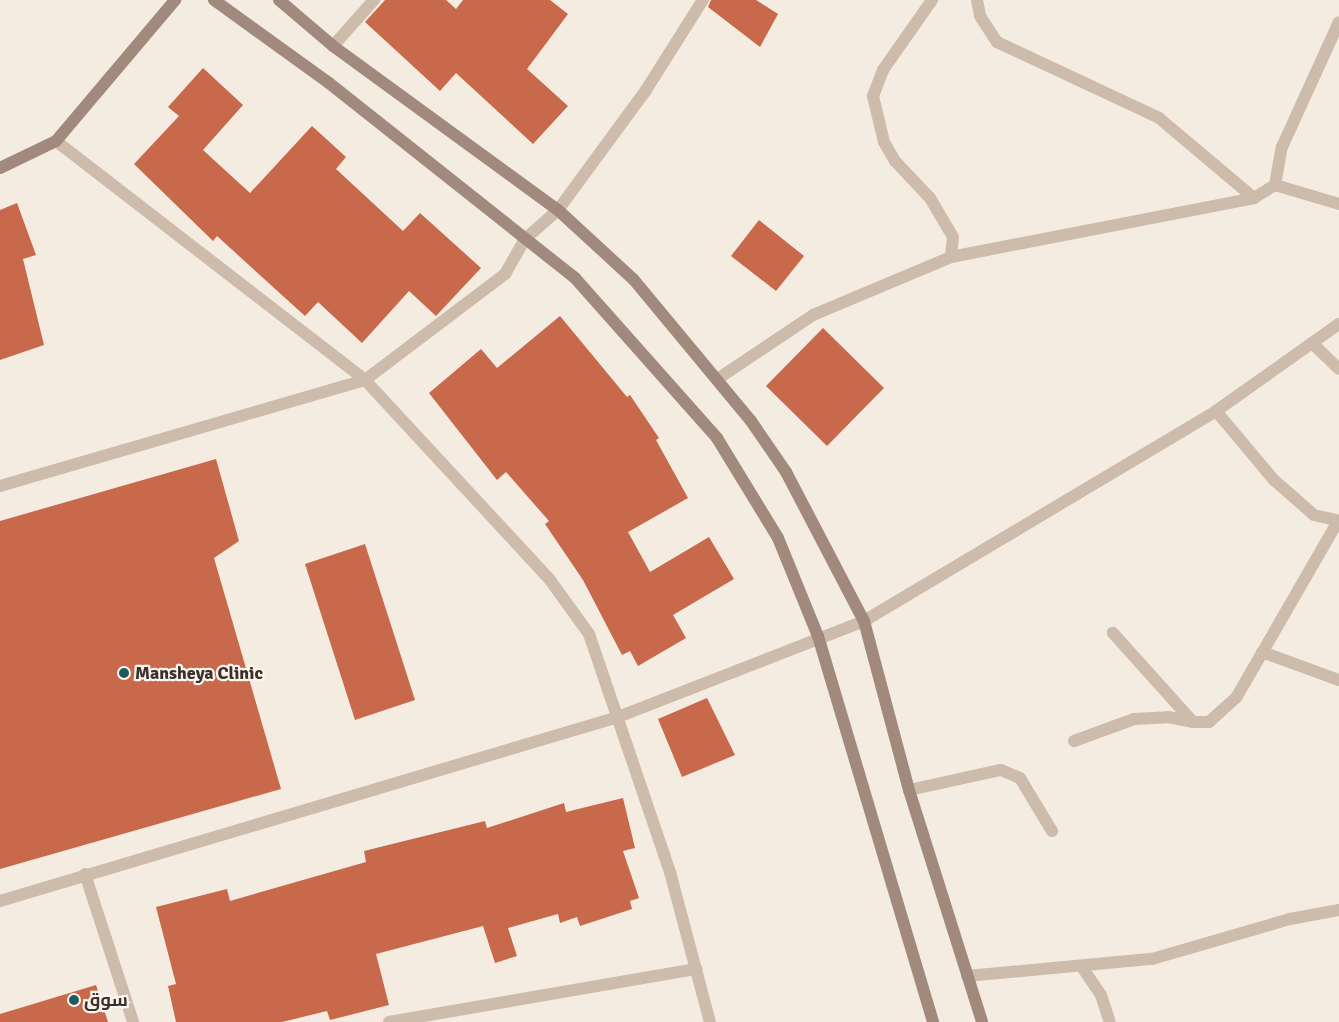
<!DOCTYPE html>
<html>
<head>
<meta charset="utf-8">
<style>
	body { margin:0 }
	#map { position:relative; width:1339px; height:1022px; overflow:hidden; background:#f4ebe1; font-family:Signika,Cairo,sans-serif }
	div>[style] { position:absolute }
	.building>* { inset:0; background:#c8694b }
	.street>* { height:12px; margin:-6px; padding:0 6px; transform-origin:6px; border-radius:6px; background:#cdbbac }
	.secondary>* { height:12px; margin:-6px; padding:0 6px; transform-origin:6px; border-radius:6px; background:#a18a7d }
	.dots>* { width:14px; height:14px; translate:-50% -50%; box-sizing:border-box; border:2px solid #fbf5ee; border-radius:50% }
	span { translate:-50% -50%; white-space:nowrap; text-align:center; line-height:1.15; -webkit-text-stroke:4.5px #fbf5ee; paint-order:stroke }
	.poi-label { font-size:18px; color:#3b302b; font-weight:700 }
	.left { translate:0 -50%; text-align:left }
</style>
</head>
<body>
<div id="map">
	<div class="building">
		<i style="clip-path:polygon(385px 0,446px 0,456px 9px,463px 0,550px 0,568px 14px,527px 69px,568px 106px,533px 144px,456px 73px,440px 91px,365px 22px)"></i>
		<i style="clip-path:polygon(711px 0,756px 0,778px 14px,760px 47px,708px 7px)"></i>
		<i style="clip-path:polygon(203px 68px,243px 105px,203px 150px,250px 193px,312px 126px,346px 157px,336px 169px,403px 231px,420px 213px,481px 268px,436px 316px,409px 291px,362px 343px,318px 302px,305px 316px,217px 236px,213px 241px,134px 164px,179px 116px,168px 107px)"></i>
		<i style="clip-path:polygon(17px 203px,36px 255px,23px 259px,44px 345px,0 360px,0 210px)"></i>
		<i style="clip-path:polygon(759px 220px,804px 256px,776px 291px,731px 256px)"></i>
		<i style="clip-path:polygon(560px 316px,627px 397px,630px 395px,659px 438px,656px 440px,688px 498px,628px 532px,650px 572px,709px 537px,734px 579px,673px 615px,686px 638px,638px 666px,630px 651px,622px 655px,583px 580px,545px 524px,549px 521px,506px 472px,497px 480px,429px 393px,481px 349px,497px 368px)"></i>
		<i style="clip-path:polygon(823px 328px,884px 388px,827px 446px,766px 386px)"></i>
		<i style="clip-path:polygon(216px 459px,239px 541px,214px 558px,281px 789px,0 869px,0 521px)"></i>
		<i style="clip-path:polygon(365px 544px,415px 700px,355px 720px,305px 564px)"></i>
		<i style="clip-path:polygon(707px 698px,735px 755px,682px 777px,658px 719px)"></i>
		<i style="clip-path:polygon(623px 798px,635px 848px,623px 851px,639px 898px,630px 901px,632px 909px,580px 926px,577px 917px,560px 923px,558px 914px,508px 928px,517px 956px,495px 963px,483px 926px,376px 954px,389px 1005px,330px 1020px,327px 1011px,282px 1022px,176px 1022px,168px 986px,176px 984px,156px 907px,227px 889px,230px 901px,366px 862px,364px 851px,485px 821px,487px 828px,564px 803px,566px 812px)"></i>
		<i style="clip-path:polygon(96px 985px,108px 1022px,0 1022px,0 1014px)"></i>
	</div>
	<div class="street">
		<i style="left:932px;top:0;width:85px;rotate:125deg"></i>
		<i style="left:883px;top:70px;width:28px;rotate:111deg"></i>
		<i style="left:873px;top:96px;width:47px;rotate:76.6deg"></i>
		<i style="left:884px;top:142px;width:22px;rotate:60deg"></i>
		<i style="left:895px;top:161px;width:51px;rotate:46.6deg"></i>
		<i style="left:930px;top:198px;width:45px;rotate:59.5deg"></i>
		<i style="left:953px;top:237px;width:20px;rotate:96deg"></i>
		<i style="left:977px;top:0;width:16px;rotate:79deg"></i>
		<i style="left:980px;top:16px;width:31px;rotate:57deg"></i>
		<i style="left:997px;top:42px;width:179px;rotate:25.1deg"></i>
		<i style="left:1159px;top:118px;width:124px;rotate:40.1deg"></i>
		<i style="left:333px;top:46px;width:62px;rotate:-48.3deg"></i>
		<i style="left:56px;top:141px;width:391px;rotate:37.7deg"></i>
		<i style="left:365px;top:380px;width:272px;rotate:47.2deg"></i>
		<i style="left:550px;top:580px;width:67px;rotate:54.2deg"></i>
		<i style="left:589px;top:634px;width:251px;rotate:71.2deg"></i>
		<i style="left:670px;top:872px;width:155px;rotate:75.1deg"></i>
		<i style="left:1275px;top:185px;width:39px;rotate:-80deg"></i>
		<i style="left:1282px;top:147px;width:137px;rotate:-65.5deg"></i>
		<i style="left:1312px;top:343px;width:37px;rotate:44deg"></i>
		<i style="left:719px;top:378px;width:113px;rotate:-33.8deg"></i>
		<i style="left:813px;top:315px;width:150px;rotate:-22.8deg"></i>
		<i style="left:951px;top:257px;width:309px;rotate:-11deg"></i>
		<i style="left:1254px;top:198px;width:25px;rotate:-32deg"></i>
		<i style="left:1275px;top:185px;width:67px;rotate:16.5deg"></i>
		<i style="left:1216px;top:411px;width:90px;rotate:50deg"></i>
		<i style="left:1274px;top:480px;width:53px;rotate:41.2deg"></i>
		<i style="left:1314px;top:515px;width:26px;rotate:13deg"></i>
		<i style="left:0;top:486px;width:380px;rotate:-16.2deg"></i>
		<i style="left:365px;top:380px;width:176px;rotate:-37.1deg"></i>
		<i style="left:505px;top:274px;width:40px;rotate:-60.3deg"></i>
		<i style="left:525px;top:239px;width:44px;rotate:-41.3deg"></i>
		<i style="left:558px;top:210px;width:149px;rotate:-53.7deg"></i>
		<i style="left:646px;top:90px;width:107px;rotate:-57.7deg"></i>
		<i style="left:1262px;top:652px;width:82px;rotate:20deg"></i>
		<i style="left:1193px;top:722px;width:16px"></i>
		<i style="left:1209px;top:722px;width:36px;rotate:-42deg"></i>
		<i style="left:1236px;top:698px;width:204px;rotate:-60deg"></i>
		<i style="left:1074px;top:741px;width:64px;rotate:-20.1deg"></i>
		<i style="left:1134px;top:719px;width:34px;rotate:-3deg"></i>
		<i style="left:1168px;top:717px;width:25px;rotate:11deg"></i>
		<i style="left:1193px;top:722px;width:120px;rotate:-132deg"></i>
		<i style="left:909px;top:790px;width:94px;rotate:-12.3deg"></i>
		<i style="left:1001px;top:770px;width:21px;rotate:23deg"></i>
		<i style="left:1020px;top:778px;width:62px;rotate:58.9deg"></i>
		<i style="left:85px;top:874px;width:156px;rotate:72deg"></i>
		<i style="left:0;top:901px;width:645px;rotate:-16.58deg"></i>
		<i style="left:618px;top:717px;width:264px;rotate:-21.3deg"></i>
		<i style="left:864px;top:621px;width:410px;rotate:-30.8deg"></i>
		<i style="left:1216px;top:411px;width:151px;rotate:-35.3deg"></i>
		<i style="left:1082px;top:967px;width:34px;rotate:56deg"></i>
		<i style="left:1101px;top:995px;width:28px;rotate:72deg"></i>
		<i style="left:967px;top:976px;width:186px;rotate:-5.3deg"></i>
		<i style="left:1152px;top:959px;width:144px;rotate:-16.2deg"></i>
		<i style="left:1290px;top:919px;width:50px;rotate:-10.4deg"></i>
		<i style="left:389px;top:1022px;width:312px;rotate:-9.8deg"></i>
	</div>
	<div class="secondary">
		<i style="left:214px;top:0;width:142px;rotate:35.8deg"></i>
		<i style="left:329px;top:83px;width:314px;rotate:38.4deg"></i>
		<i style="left:575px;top:278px;width:214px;rotate:48.4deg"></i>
		<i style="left:717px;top:438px;width:117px;rotate:58.6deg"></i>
		<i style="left:778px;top:538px;width:106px;rotate:67.8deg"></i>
		<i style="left:818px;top:636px;width:403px;rotate:73.4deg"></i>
		<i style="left:279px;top:0;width:71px;rotate:40.4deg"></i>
		<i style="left:333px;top:46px;width:278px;rotate:36.1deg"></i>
		<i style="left:558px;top:210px;width:103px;rotate:42.6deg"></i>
		<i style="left:634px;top:280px;width:183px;rotate:50.3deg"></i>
		<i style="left:751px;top:421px;width:62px;rotate:55.5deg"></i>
		<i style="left:786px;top:472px;width:168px;rotate:62.4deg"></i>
		<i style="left:864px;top:621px;width:175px;rotate:75.1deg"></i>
		<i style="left:909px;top:790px;width:243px;rotate:72.5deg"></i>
		<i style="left:0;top:168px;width:62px;rotate:-25.7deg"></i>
		<i style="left:56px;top:141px;width:185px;rotate:-49.8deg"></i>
	</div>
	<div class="dots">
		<i style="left:124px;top:673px;background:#1f5a5e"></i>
		<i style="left:74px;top:1000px;background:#1f5a5e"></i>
	</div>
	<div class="poi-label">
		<span class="left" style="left:135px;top:673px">Mansheya Clinic</span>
		<span class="left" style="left:84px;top:1000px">سوق</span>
	</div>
</div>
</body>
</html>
